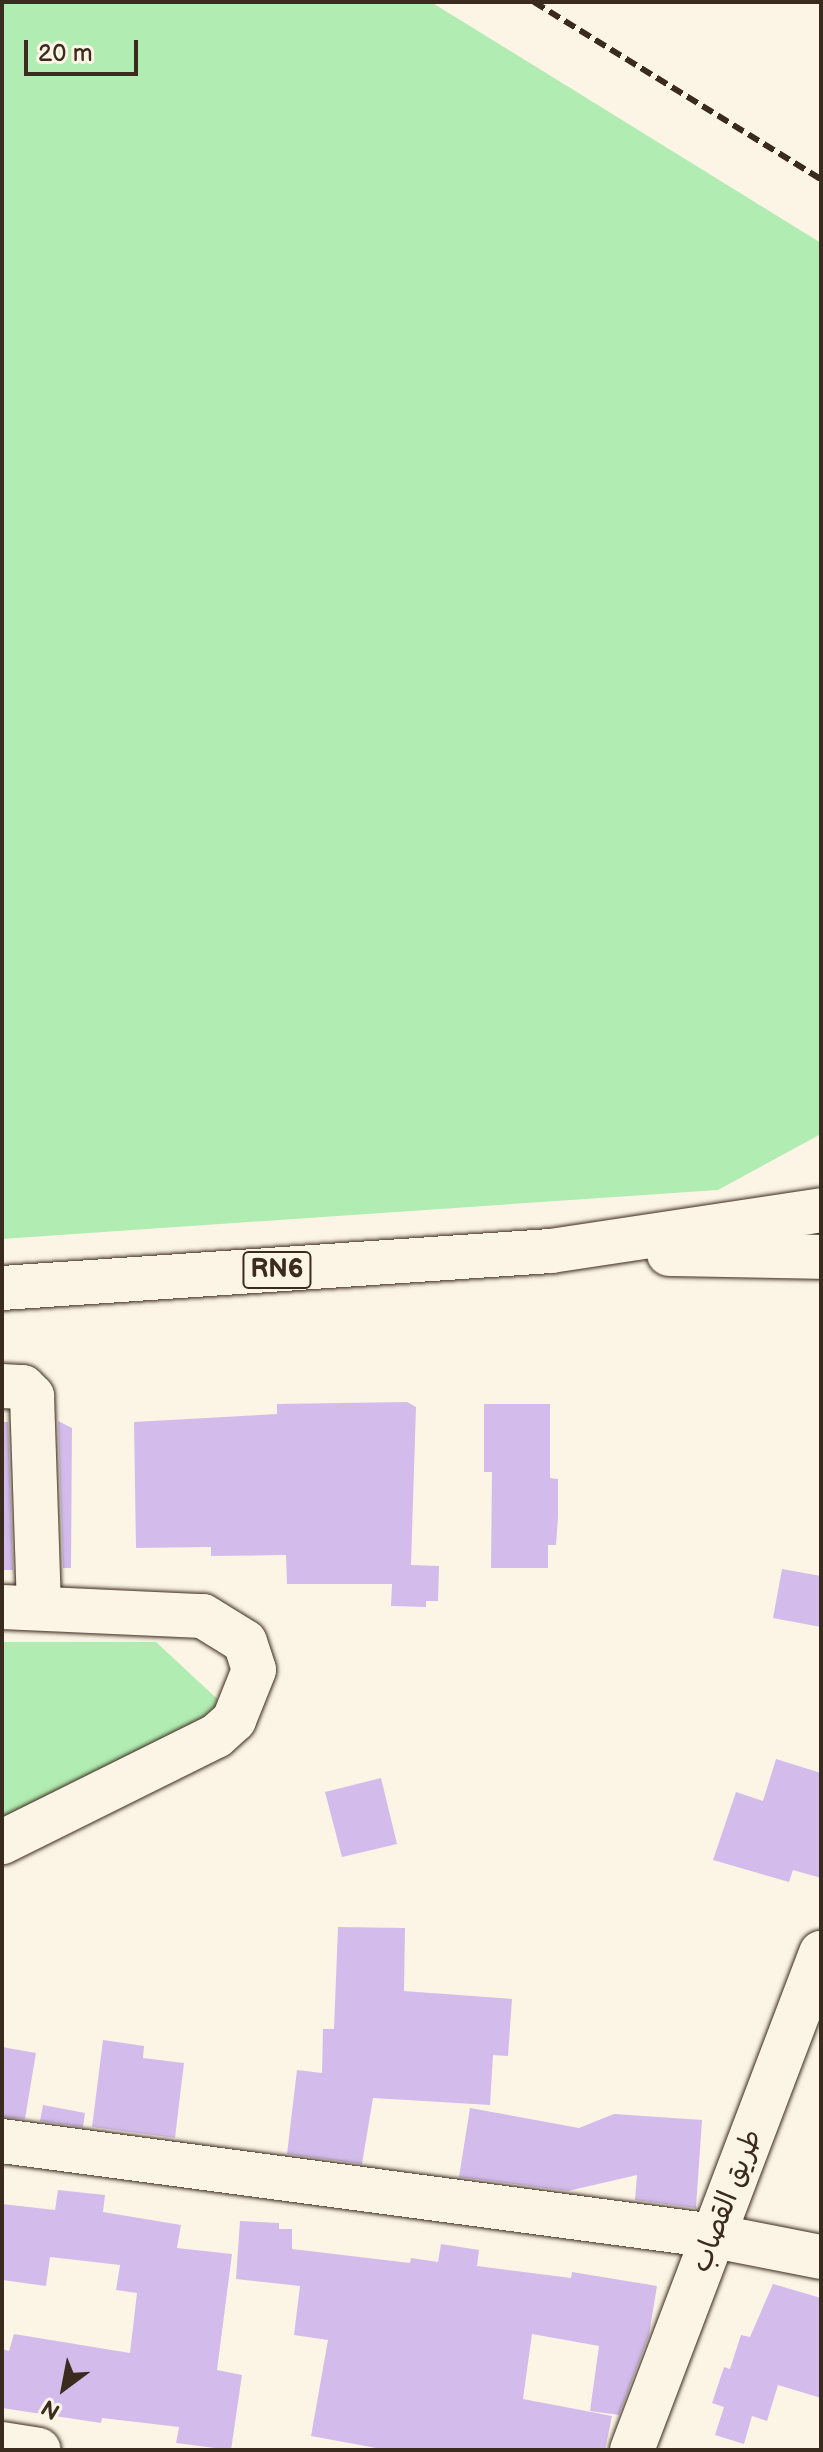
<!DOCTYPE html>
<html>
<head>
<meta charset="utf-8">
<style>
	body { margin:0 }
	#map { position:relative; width:823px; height:2452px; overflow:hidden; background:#fcf5e5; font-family:"Balsamiq Sans","Playpen Sans Arabic",sans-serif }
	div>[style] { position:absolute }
	.green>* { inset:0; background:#b1edb2 }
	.building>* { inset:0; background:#d3bceb }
	.roads { filter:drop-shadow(0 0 2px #3b2a1e) drop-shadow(0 0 2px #3b2a1e) }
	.street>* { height:44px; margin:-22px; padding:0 22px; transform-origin:22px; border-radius:22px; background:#fcf5e5 }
	.secondary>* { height:44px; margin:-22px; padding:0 22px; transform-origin:22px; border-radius:22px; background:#fcf5e5 }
	.primary>* { height:44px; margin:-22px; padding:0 22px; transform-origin:22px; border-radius:22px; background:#fcf5e5 }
	.rail>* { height:6px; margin-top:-3px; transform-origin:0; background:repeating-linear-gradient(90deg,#3b2a1e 0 12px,transparent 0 18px) }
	span { translate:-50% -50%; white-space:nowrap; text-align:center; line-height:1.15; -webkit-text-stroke:6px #fcf5e5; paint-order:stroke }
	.shield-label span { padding:2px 6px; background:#fcf5e5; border:2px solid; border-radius:6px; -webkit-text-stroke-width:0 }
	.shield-label { font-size:26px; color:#3b2a1e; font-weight:700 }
	.street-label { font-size:28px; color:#3b2a1e }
	.frame { position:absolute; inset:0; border:4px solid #3b2a1e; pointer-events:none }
	.north { position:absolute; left:24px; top:2348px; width:80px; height:80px; -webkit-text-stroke:6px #fcf5e5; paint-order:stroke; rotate:212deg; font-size:22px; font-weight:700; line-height:32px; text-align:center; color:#3b2a1e }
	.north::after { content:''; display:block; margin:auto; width:28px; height:36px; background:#3b2a1e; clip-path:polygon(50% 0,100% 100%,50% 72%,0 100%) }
	.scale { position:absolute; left:24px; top:40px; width:114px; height:36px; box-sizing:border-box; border:4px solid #3b2a1e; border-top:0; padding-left:10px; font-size:24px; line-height:28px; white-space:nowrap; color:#3b2a1e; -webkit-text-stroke:6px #fcf5e5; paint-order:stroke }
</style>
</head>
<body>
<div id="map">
	<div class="green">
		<i style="clip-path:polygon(2px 2px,431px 2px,821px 243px,821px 1134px,718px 1190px,2px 1239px)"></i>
		<i style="clip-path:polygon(2px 1642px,156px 1642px,227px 1708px,2px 1818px)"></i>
	</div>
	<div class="building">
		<i style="clip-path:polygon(407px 1402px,416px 1407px,411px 1565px,439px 1566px,438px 1601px,426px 1601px,426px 1607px,391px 1606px,392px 1584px,287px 1584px,286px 1555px,211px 1556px,211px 1547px,136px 1548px,134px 1422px,277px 1414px,277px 1404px)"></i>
		<i style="clip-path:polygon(484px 1404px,550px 1404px,550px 1478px,558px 1479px,558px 1517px,556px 1545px,548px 1545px,548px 1568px,491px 1568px,492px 1472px,484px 1472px)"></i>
		<i style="clip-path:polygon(58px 1421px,72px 1428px,71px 1568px,63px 1568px)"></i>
		<i style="clip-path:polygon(2px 1422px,8px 1422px,13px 1570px,2px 1570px)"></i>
		<i style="clip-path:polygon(782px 1569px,821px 1576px,821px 1627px,773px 1618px)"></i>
		<i style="clip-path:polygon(776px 1759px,821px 1773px,821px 1878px,793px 1870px,789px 1882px,713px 1860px,736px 1792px,763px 1801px)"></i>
		<i style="clip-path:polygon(381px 1778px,397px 1844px,342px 1857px,325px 1792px)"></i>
		<i style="clip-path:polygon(338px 1927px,405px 1928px,404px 1991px,512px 1999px,508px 2056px,493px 2055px,490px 2105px,373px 2098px,362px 2164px,287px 2154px,297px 2070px,322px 2073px,323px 2029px,334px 2029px)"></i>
		<i style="clip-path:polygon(103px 2040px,144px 2046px,143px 2058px,184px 2063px,175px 2138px,92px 2127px)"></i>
		<i style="clip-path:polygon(2px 2047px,36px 2053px,25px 2119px,2px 2117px)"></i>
		<i style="clip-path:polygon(43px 2105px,85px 2113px,83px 2127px,40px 2121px)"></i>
		<i style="clip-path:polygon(470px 2108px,579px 2128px,614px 2114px,702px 2120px,696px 2208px,635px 2200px,637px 2175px,568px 2191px,459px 2177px)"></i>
		<i style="clip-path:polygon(58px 2190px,105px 2195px,103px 2212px,181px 2225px,177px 2248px,232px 2254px,217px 2370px,242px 2375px,231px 2450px,176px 2443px,179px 2427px,102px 2418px,101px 2423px,2px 2408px,2px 2349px,9px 2351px,14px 2334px,130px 2353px,137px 2293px,116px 2290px,120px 2265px,50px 2257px,46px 2286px,2px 2280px,2px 2204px,55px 2210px)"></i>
		<i style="clip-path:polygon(240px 2221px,279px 2223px,279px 2229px,292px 2229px,292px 2249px,410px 2263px,411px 2258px,438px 2262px,441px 2244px,479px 2250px,477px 2266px,571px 2278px,572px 2272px,657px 2286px,649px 2335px,619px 2415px,590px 2411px,599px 2346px,532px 2334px,523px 2399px,612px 2416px,605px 2450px,387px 2450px,311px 2436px,328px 2340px,294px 2335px,300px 2286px,236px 2279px)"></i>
		<i style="clip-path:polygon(773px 2284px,821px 2298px,821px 2398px,778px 2385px,767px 2421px,752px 2416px,744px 2444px,715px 2435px,724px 2407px,712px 2403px,724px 2367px,730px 2369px,741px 2335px,750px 2337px)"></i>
	</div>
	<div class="roads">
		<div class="street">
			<i style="left:2px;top:1386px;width:21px;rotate:3deg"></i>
			<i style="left:23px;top:1387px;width:13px;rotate:45deg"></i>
			<i style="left:32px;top:1396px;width:212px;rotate:88.1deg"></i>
			<i style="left:2px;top:1607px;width:201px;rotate:2.6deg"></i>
			<i style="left:203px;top:1616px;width:49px;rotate:31.8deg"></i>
			<i style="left:245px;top:1642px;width:29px;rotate:72deg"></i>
			<i style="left:254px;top:1670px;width:54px;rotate:111.8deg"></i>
			<i style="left:234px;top:1720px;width:24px;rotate:138deg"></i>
			<i style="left:216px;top:1736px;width:239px;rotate:153.6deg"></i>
			<i style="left:2px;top:2141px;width:718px;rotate:7.6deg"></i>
			<i style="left:714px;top:2236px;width:109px;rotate:11.1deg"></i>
			<i style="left:2px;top:2444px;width:37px;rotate:9deg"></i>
		</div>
		<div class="secondary">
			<i style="left:632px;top:2450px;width:532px;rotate:-69.18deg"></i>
		</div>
		<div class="primary">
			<i style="left:669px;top:1254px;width:152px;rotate:1.1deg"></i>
			<i style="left:2px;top:1288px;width:550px;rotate:-3.86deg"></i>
			<i style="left:551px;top:1251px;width:273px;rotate:-8.6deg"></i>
		</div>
	</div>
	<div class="rail">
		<i style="left:534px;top:2px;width:337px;rotate:31.7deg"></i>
	</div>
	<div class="shield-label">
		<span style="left:277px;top:1270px">RN6</span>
	</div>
	<div class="street-label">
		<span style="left:727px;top:2201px;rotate:-69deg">طريق القصاب</span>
	</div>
	<div class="frame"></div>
	<div class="north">N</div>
	<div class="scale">20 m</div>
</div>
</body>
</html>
